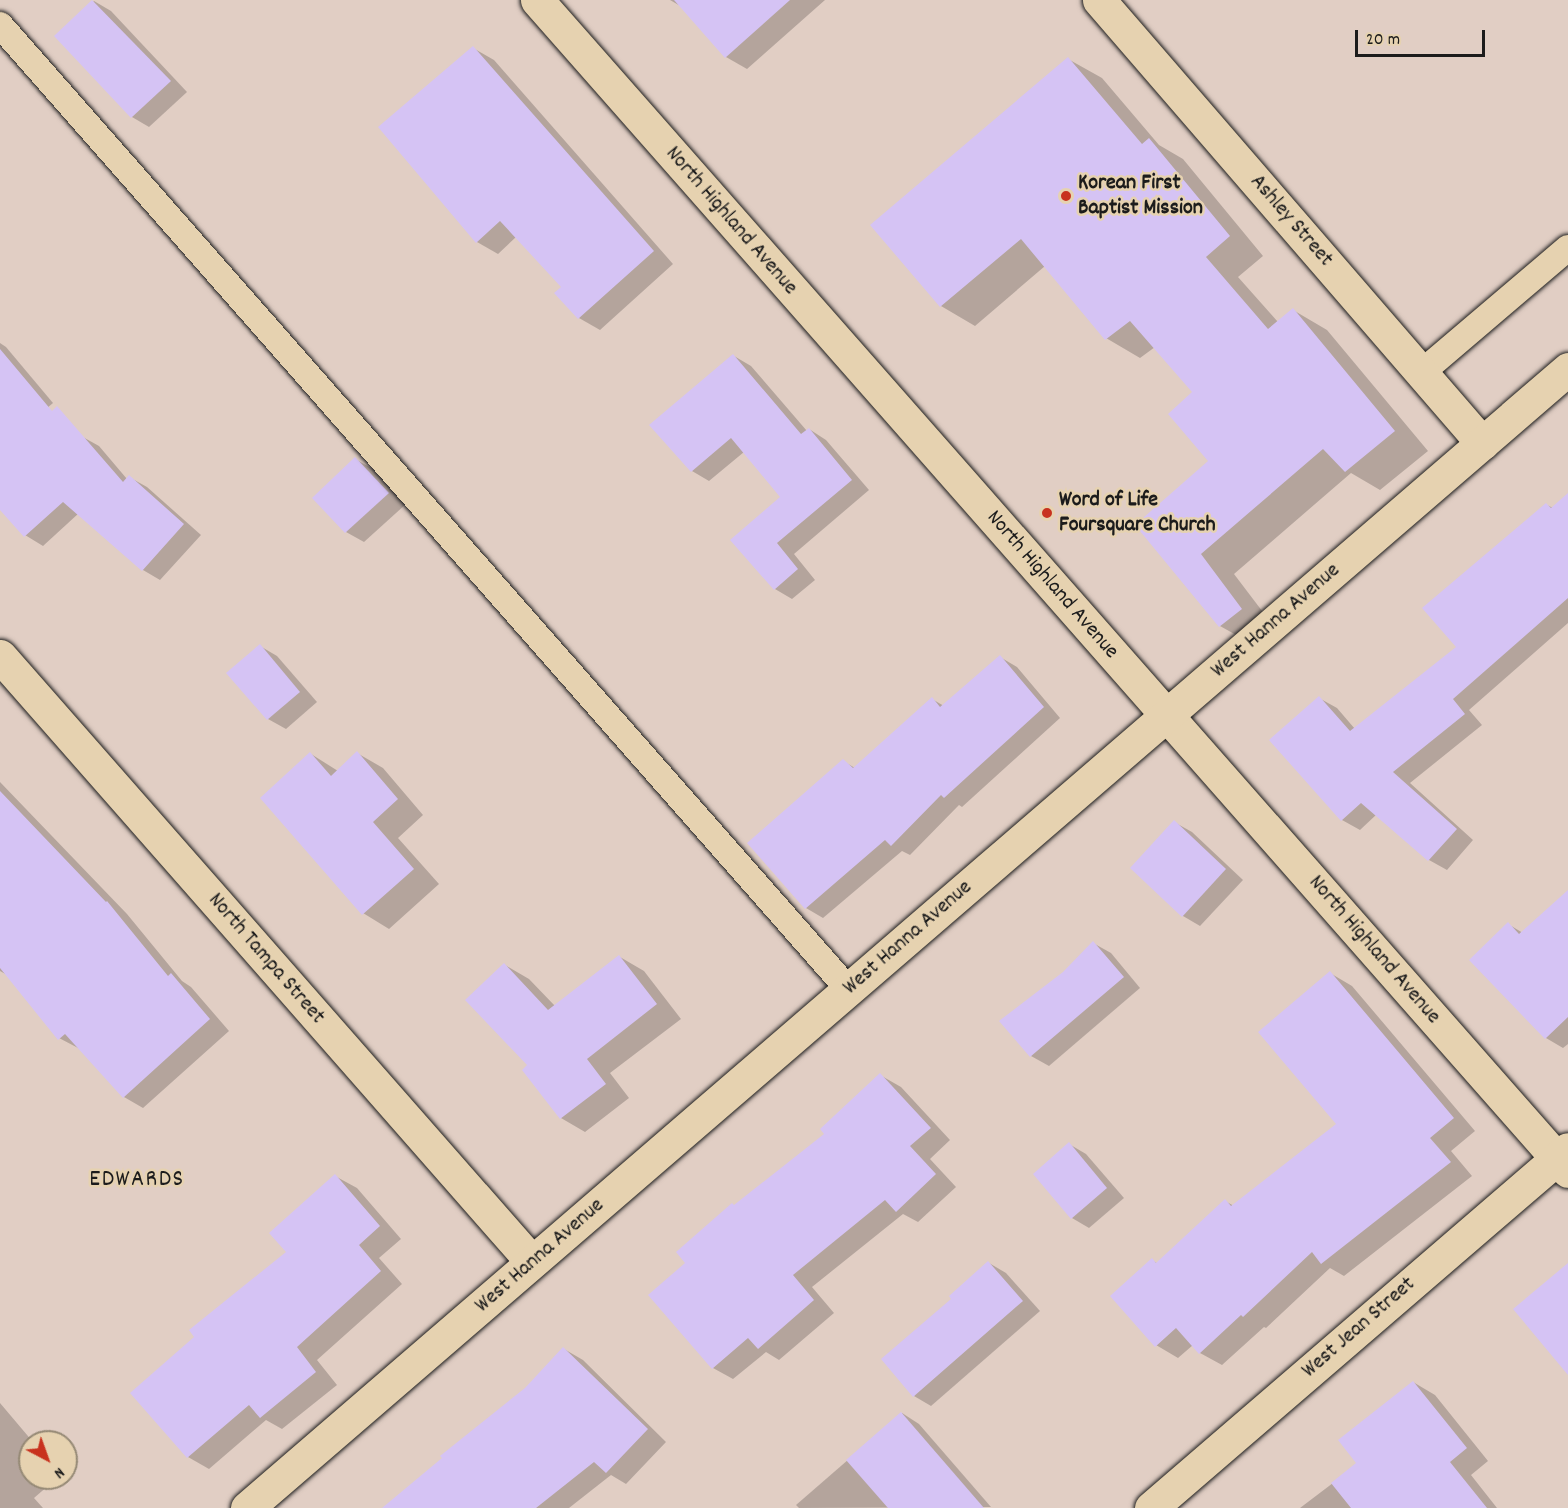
<!DOCTYPE html>
<html>
<head>
<meta charset="utf-8">
<style>
	body { margin:0 }
	#map { position:relative; width:1568px; height:1508px; overflow:hidden; background:#e1cec4; font-family:Dekko,sans-serif }
	div>[style] { position:absolute }
	.shadow>* { inset:0; background:#0003 }
	.building>* { inset:0; background:#d5c3f4 }
	.roads { filter:drop-shadow(0 0 2px #1c1c1c) drop-shadow(0 0 2px #1c1c1c) }
	.service>* { height:26px; margin:-13px; padding:0 13px; transform-origin:13px; border-radius:13px; background:#e6d2b0 }
	.minor>* { height:33px; margin:-16.5px; padding:0 16.5px; transform-origin:16.5px; border-radius:16.5px; background:#e6d2b0 }
	.dots>* { width:16px; height:16px; translate:-50% -50%; box-sizing:border-box; border:3px solid #e6d2b0; border-radius:50% }
	span { translate:-50% -50%; white-space:nowrap; text-align:center; line-height:1.15; -webkit-text-stroke:5px #e6d2b0; paint-order:stroke }
	.poi-label { font-size:22px; color:#1c1c1c; font-weight:700 }
	.left { translate:0 -50%; text-align:left }
	.street-label { font-size:22px; color:#1c1c1c }
	.neighbourhood-label { font-size:24px; color:#1c1c1c; letter-spacing:1.5px }
	.north { position:absolute; left:18px; top:1430px; width:60px; height:60px; box-sizing:border-box; background:#e6d2b0; border:2px solid #958975; border-radius:50%; rotate:139deg; font-size:16px; font-weight:700; line-height:24px; text-align:center; color:#1c1c1c }
	.north::after { content:''; display:block; margin:auto; width:21px; height:27px; background:#c8321e; clip-path:polygon(50% 0,100% 100%,50% 72%,0 100%) }
	.scale { position:absolute; left:1355px; top:30px; width:130px; height:27px; box-sizing:border-box; border:3px solid #1c1c1c; border-top:0; padding-left:8px; font-size:18px; line-height:21px; white-space:nowrap; color:#1c1c1c; -webkit-text-stroke:4px #e6d2b0; paint-order:stroke }
</style>
</head>
<body>
<div id="map">
	<div class="shadow">
		<i style="clip-path:polygon(670px 0,825px 0,747px 69px,726px 57px,682px 7px)"></i>
		<i style="clip-path:polygon(94px 1px,111px 11px,187px 92px,149px 127px,132px 117px,56px 36px)"></i>
		<i style="clip-path:polygon(473px 48px,494px 60px,673px 264px,600px 330px,579px 318px,563px 287px,516px 237px,498px 254px,477px 242px)"></i>
		<i style="clip-path:polygon(1068px 59px,1102px 78px,1159px 145px,1183px 159px,1263px 256px,1238px 277px,1278px 322px,1293px 310px,1327px 330px,1428px 451px,1380px 490px,1351px 473px,1234px 574px,1275px 628px,1254px 645px,1220px 626px,1137px 525px,1210px 461px,1194px 392px,1155px 347px,1140px 358px,1106px 338px,1045px 266px,975px 326px,941px 306px,872px 225px)"></i>
		<i style="clip-path:polygon(0 343px,6px 347px,53px 403px,0 448px)"></i>
		<i style="clip-path:polygon(734px 356px,751px 366px,807px 431px,809px 429px,826px 440px,869px 490px,794px 554px,815px 580px,792px 599px,775px 589px,733px 540px,783px 497px,744px 452px,709px 481px,692px 471px)"></i>
		<i style="clip-path:polygon(81px 436px,99px 446px,127px 479px,129px 477px,147px 487px,201px 535px,160px 580px,143px 570px,79px 513px,43px 546px,25px 535px)"></i>
		<i style="clip-path:polygon(355px 459px,373px 469px,406px 504px,364px 542px,346px 532px)"></i>
		<i style="clip-path:polygon(1568px 495px,1568px 623px,1469px 710px,1482px 725px,1410px 783px,1473px 840px,1447px 870px,1429px 860px,1377px 814px,1360px 830px,1342px 820px,1319px 698px,1337px 708px,1355px 729px,1458px 647px,1547px 505px,1553px 508px)"></i>
		<i style="clip-path:polygon(260px 646px,277px 656px,317px 702px,286px 729px,268px 719px,228px 673px)"></i>
		<i style="clip-path:polygon(1000px 657px,1017px 667px,1060px 718px,962px 807px,959px 805px,910px 855px,902px 851px,823px 918px,806px 908px,843px 761px,855px 768px,932px 699px,944px 706px)"></i>
		<i style="clip-path:polygon(357px 753px,383px 768px,423px 815px,398px 838px,439px 884px,389px 929px,363px 913px,311px 754px,338px 771px)"></i>
		<i style="clip-path:polygon(0 782px,127px 914px,182px 981px,191px 987px,229px 1031px,143px 1108px,124px 1097px,80px 1049px,59px 1038px,9px 976px,0 971px)"></i>
		<i style="clip-path:polygon(1174px 822px,1192px 832px,1243px 880px,1200px 926px,1183px 916px)"></i>
		<i style="clip-path:polygon(1568px 893px,1568px 1044px,1563px 1048px,1546px 1038px,1508px 924px,1523px 933px)"></i>
		<i style="clip-path:polygon(1093px 943px,1111px 953px,1140px 988px,1049px 1066px,1031px 1056px,1064px 973px)"></i>
		<i style="clip-path:polygon(620px 957px,644px 971px,681px 1019px,610px 1073px,629px 1098px,585px 1132px,561px 1118px,529px 1066px,505px 965px,529px 979px,555px 1006px)"></i>
		<i style="clip-path:polygon(1330px 973px,1352px 986px,1475px 1131px,1451px 1151px,1472px 1176px,1344px 1276px,1330px 1268px,1266px 1328px,1264px 1327px,1222px 1365px,1200px 1353px,1193px 1345px,1178px 1358px,1156px 1345px,1152px 1260px,1158px 1264px,1225px 1201px,1234px 1206px,1339px 1124px)"></i>
		<i style="clip-path:polygon(880px 1075px,901px 1087px,950px 1140px,930px 1159px,956px 1187px,918px 1222px,903px 1214px,812px 1287px,834px 1313px,779px 1360px,766px 1352px,733px 1379px,713px 1368px,687px 1263px,735px 1206px,826px 1134px)"></i>
		<i style="clip-path:polygon(1069px 1144px,1086px 1154px,1124px 1198px,1089px 1228px,1072px 1218px)"></i>
		<i style="clip-path:polygon(335px 1176px,357px 1188px,401px 1239px,379px 1258px,402px 1284px,317px 1360px,337px 1385px,282px 1429px,266px 1420px,209px 1469px,188px 1457px,288px 1252px)"></i>
		<i style="clip-path:polygon(989px 1263px,1006px 1273px,1040px 1311px,931px 1406px,914px 1396px,953px 1299px)"></i>
		<i style="clip-path:polygon(564px 1349px,583px 1360px,666px 1442px,626px 1484px,611px 1475px,569px 1508px,386px 1508px,526px 1389px)"></i>
		<i style="clip-path:polygon(1413px 1382px,1435px 1395px,1488px 1461px,1471px 1475px,1497px 1508px,1300px 1508px,1358px 1464px)"></i>
		<i style="clip-path:polygon(0 1403px,33px 1442px,30px 1442px,30px 1478px,57px 1478px,34px 1498px,43px 1508px,0 1508px)"></i>
		<i style="clip-path:polygon(902px 1413px,919px 1424px,991px 1507px,799px 1508px,796px 1505px)"></i>
	</div>
	<div class="building">
		<i style="clip-path:polygon(92px 0,171px 81px,131px 118px,54px 36px)"></i>
		<i style="clip-path:polygon(674px 0,790px 0,725px 58px)"></i>
		<i style="clip-path:polygon(473px 46px,654px 251px,578px 319px,554px 293px,561px 287px,500px 221px,476px 243px,378px 127px)"></i>
		<i style="clip-path:polygon(1068px 57px,1142px 144px,1149px 138px,1230px 236px,1206px 257px,1268px 329px,1293px 308px,1395px 431px,1345px 472px,1323px 449px,1201px 554px,1242px 609px,1219px 627px,1135px 525px,1208px 461px,1168px 414px,1192px 392px,1130px 321px,1105px 340px,1021px 239px,940px 307px,870px 225px)"></i>
		<i style="clip-path:polygon(0 349px,52px 411px,57px 406px,123px 482px,129px 475px,184px 524px,142px 571px,63px 502px,24px 537px,0 510px)"></i>
		<i style="clip-path:polygon(733px 354px,801px 434px,809px 428px,852px 480px,777px 543px,798px 569px,774px 590px,730px 540px,780px 497px,731px 438px,691px 472px,649px 425px)"></i>
		<i style="clip-path:polygon(355px 457px,389px 493px,345px 533px,312px 498px)"></i>
		<i style="clip-path:polygon(1568px 493px,1568px 598px,1453px 699px,1465px 714px,1393px 772px,1457px 829px,1428px 861px,1361px 803px,1341px 821px,1269px 740px,1319px 696px,1350px 731px,1456px 647px,1422px 608px,1546px 503px,1551px 508px)"></i>
		<i style="clip-path:polygon(260px 644px,300px 692px,267px 720px,226px 673px)"></i>
		<i style="clip-path:polygon(1000px 655px,1044px 707px,944px 798px,941px 795px,891px 846px,885px 840px,805px 909px,747px 843px,843px 759px,853px 768px,932px 697px,940px 707px)"></i>
		<i style="clip-path:polygon(357px 751px,398px 799px,373px 822px,414px 869px,362px 915px,260px 798px,310px 752px,331px 776px)"></i>
		<i style="clip-path:polygon(0 791px,106px 902px,107px 901px,168px 976px,171px 973px,210px 1019px,123px 1098px,65px 1034px,58px 1040px,0 968px)"></i>
		<i style="clip-path:polygon(1174px 820px,1226px 869px,1182px 917px,1130px 868px)"></i>
		<i style="clip-path:polygon(1568px 890px,1568px 1017px,1545px 1039px,1469px 960px,1508px 922px,1519px 934px)"></i>
		<i style="clip-path:polygon(1093px 941px,1124px 977px,1030px 1057px,999px 1021px,1063px 972px)"></i>
		<i style="clip-path:polygon(619px 955px,657px 1004px,587px 1059px,606px 1084px,560px 1119px,522px 1070px,527px 1065px,465px 1000px,504px 963px,548px 1010px)"></i>
		<i style="clip-path:polygon(1330px 971px,1454px 1118px,1430px 1138px,1451px 1162px,1321px 1264px,1312px 1252px,1243px 1317px,1241px 1315px,1199px 1354px,1176px 1328px,1155px 1347px,1110px 1296px,1152px 1258px,1156px 1263px,1225px 1199px,1231px 1206px,1336px 1124px,1258px 1032px)"></i>
		<i style="clip-path:polygon(880px 1073px,931px 1128px,910px 1146px,936px 1174px,896px 1212px,885px 1200px,793px 1275px,814px 1300px,758px 1349px,748px 1338px,712px 1369px,648px 1295px,685px 1263px,676px 1252px,732px 1203px,734px 1205px,824px 1134px,820px 1129px)"></i>
		<i style="clip-path:polygon(1069px 1142px,1107px 1188px,1071px 1219px,1033px 1174px)"></i>
		<i style="clip-path:polygon(335px 1174px,380px 1226px,359px 1245px,381px 1271px,297px 1347px,316px 1372px,260px 1418px,249px 1405px,187px 1458px,130px 1393px,194px 1337px,189px 1330px,286px 1252px,269px 1233px)"></i>
		<i style="clip-path:polygon(988px 1261px,1023px 1301px,913px 1397px,881px 1359px,951px 1299px,949px 1296px)"></i>
		<i style="clip-path:polygon(1568px 1263px,1568px 1375px,1513px 1309px)"></i>
		<i style="clip-path:polygon(563px 1347px,648px 1429px,606px 1473px,594px 1462px,536px 1508px,382px 1508px,442px 1458px,440px 1456px,525px 1388px)"></i>
		<i style="clip-path:polygon(1413px 1381px,1467px 1448px,1450px 1462px,1487px 1508px,1351px 1508px,1331px 1483px,1356px 1463px,1338px 1440px)"></i>
		<i style="clip-path:polygon(901px 1412px,984px 1508px,888px 1508px,846px 1460px)"></i>
	</div>
	<div class="roads">
		<div class="service">
			<i style="left:0;top:25px;width:1284px;rotate:48.66deg"></i>
			<i style="left:1421px;top:373px;width:193px;rotate:-40.4deg"></i>
		</div>
		<div class="minor">
			<i style="left:537px;top:0;width:1560px;rotate:48.64deg"></i>
			<i style="left:1099px;top:0;width:586px;rotate:49.15deg"></i>
			<i style="left:0;top:656px;width:806px;rotate:48.72deg"></i>
			<i style="left:247px;top:1508px;width:1744px;rotate:-40.77deg"></i>
			<i style="left:1151px;top:1508px;width:550px;rotate:-40.73deg"></i>
		</div>
	</div>
	<div class="dots">
		<i style="left:1066px;top:196px;background:#c8321e"></i>
		<i style="left:1047px;top:513px;background:#c8321e"></i>
	</div>
	<div class="poi-label">
		<span class="left" style="left:1078px;top:196px">Korean First<br>Baptist Mission</span>
		<span class="left" style="left:1059px;top:513px">Word of Life<br>Foursquare Church</span>
	</div>
	<div class="street-label">
		<span style="left:731px;top:221px;rotate:49deg">North Highland Avenue</span>
		<span style="left:1291px;top:221px;rotate:49deg">Ashley Street</span>
		<span style="left:1052px;top:585px;rotate:49deg">North Highland Avenue</span>
		<span style="left:1276px;top:621px;rotate:-41deg">West Hanna Avenue</span>
		<span style="left:908px;top:938px;rotate:-41deg">West Hanna Avenue</span>
		<span style="left:1374px;top:950px;rotate:49deg">North Highland Avenue</span>
		<span style="left:266px;top:959px;rotate:49deg">North Tampa Street</span>
		<span style="left:540px;top:1256px;rotate:-41deg">West Hanna Avenue</span>
		<span style="left:1359px;top:1328px;rotate:-41deg">West Jean Street</span>
	</div>
	<div class="neighbourhood-label">
		<span style="left:137px;top:1181px">EDWARDS</span>
	</div>
	<div class="north">N</div>
	<div class="scale">20 m</div>
</div>
</body>
</html>
